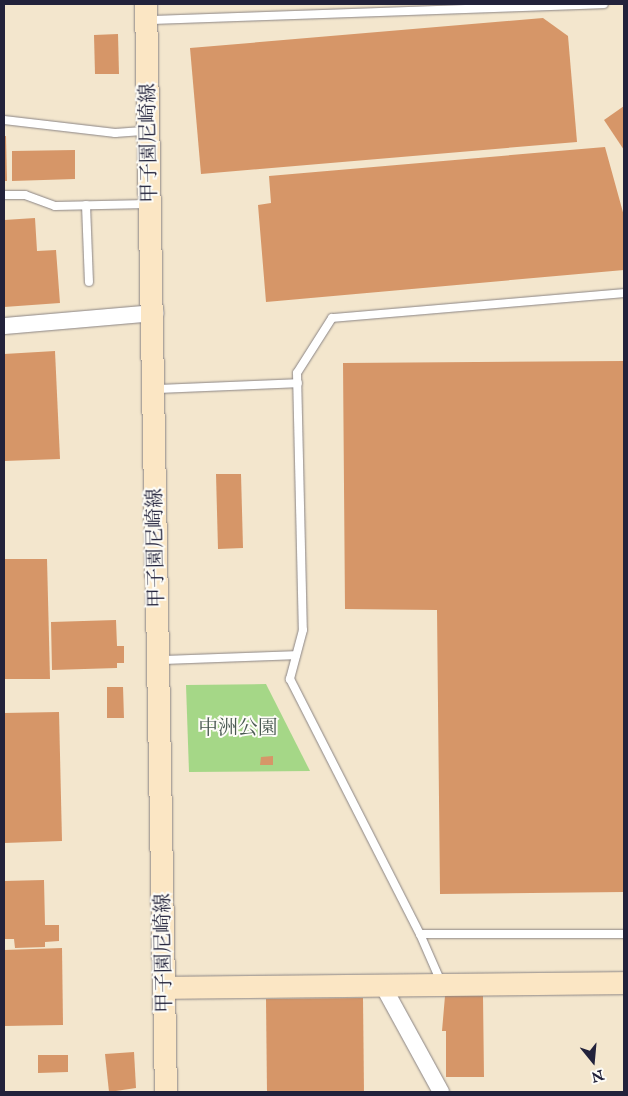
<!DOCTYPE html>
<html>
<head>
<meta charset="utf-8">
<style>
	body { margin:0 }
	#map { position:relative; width:628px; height:1096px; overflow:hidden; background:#f3e6cd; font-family:"IM FELL English","Noto Serif JP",serif }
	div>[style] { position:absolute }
	.green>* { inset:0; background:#a5d787 }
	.building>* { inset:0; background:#d69668 }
	.roads { filter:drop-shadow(0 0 1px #8a8484) drop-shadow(0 0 1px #8a8484) }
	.lane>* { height:8px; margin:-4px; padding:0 4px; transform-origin:4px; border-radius:4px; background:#fff }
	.street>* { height:16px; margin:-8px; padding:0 8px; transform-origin:8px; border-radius:8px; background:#fff }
	.secondary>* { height:22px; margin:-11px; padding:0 11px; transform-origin:11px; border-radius:11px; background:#fbe6c4 }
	span { translate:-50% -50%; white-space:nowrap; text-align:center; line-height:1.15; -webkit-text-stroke:4px #fdfcf7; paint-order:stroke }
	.street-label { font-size:20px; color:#22223b }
	.park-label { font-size:20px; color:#495852 }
	.frame { position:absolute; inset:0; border:5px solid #22223b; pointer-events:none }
	.north { position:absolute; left:568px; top:1036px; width:50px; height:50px; -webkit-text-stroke:4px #fdfcf7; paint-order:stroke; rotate:163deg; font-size:14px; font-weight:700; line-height:20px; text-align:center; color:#22223b }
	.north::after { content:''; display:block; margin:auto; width:18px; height:22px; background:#22223b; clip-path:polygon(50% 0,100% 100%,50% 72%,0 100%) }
</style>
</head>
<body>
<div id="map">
	<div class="green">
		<i style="clip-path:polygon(266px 684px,310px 771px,189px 772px,186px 685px)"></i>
	</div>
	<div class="building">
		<i style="clip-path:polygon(543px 18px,568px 36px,577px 142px,201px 174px,190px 48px)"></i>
		<i style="clip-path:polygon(118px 34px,119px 74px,95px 74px,94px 35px)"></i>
		<i style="clip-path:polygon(624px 106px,624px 150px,604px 120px)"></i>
		<i style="clip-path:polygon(4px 136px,6px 136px,7px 181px,4px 181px)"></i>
		<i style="clip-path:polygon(605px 147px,624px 216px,624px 270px,266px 302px,258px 205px,271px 203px,269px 176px)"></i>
		<i style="clip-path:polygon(75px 150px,75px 179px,12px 181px,12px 151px)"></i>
		<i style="clip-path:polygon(35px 218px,37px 251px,56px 250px,60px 303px,4px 307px,4px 220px)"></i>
		<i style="clip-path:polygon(55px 351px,60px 459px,4px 461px,4px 354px)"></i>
		<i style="clip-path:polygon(624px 361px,624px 892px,440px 894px,437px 610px,345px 609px,343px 363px)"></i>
		<i style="clip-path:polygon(216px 474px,241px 474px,243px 548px,218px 549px)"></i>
		<i style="clip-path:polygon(4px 559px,47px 559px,50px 679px,4px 679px)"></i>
		<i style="clip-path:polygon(116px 620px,117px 646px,124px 646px,124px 663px,117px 663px,117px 668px,52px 670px,51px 622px)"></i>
		<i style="clip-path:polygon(107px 687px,123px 687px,124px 718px,107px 718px)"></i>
		<i style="clip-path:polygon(59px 712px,62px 841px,4px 843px,4px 713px)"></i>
		<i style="clip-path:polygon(273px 756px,273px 765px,260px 765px,261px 757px)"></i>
		<i style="clip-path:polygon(44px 880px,45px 925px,59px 925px,59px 941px,45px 942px,45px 947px,15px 948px,14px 939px,4px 939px,4px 881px)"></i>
		<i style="clip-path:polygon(62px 948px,63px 1025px,4px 1026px,4px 950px)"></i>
		<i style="clip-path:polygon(445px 996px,483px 996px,484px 1077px,446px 1077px,446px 1031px,442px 1031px)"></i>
		<i style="clip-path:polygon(363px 998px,364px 1092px,267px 1092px,266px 999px)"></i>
		<i style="clip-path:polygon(134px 1052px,136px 1088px,109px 1092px,105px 1054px)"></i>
		<i style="clip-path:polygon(38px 1055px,68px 1055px,68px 1072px,38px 1073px)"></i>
	</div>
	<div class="roads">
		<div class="lane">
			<i style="left:149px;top:20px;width:455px;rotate:-2deg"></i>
			<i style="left:4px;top:120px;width:112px;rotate:6.7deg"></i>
			<i style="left:115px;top:133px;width:31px;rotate:-4deg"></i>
			<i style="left:4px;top:195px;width:21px"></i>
			<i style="left:25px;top:195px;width:32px;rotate:20deg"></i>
			<i style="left:55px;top:206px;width:93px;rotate:-1.2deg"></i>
			<i style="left:86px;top:205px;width:77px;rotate:87.8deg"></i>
			<i style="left:624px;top:293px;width:293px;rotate:175.1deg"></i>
			<i style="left:332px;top:318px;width:65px;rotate:122.5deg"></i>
			<i style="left:297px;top:373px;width:257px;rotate:88.7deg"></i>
			<i style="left:303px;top:630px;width:51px;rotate:104.9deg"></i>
			<i style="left:290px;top:679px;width:286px;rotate:63deg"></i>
			<i style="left:420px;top:934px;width:204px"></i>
			<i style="left:156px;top:389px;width:142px;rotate:-2.4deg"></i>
			<i style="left:161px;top:660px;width:135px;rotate:-2.1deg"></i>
			<i style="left:420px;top:934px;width:52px;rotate:66.4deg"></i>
		</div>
		<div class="street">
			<i style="left:4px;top:326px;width:152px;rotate:-4.9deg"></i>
			<i style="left:383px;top:986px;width:121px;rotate:61.3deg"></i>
		</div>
		<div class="secondary">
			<i style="left:146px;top:4px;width:1088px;rotate:88.95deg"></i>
			<i style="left:164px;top:988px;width:460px;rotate:-0.6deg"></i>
		</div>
	</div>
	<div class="street-label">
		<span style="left:149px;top:143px;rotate:-91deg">甲子園尼崎線</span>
		<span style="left:156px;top:548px;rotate:-91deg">甲子園尼崎線</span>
		<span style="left:164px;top:953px;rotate:-91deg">甲子園尼崎線</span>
	</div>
	<div class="park-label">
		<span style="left:238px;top:728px">中洲公園</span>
	</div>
	<div class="frame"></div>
	<div class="north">N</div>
</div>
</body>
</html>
